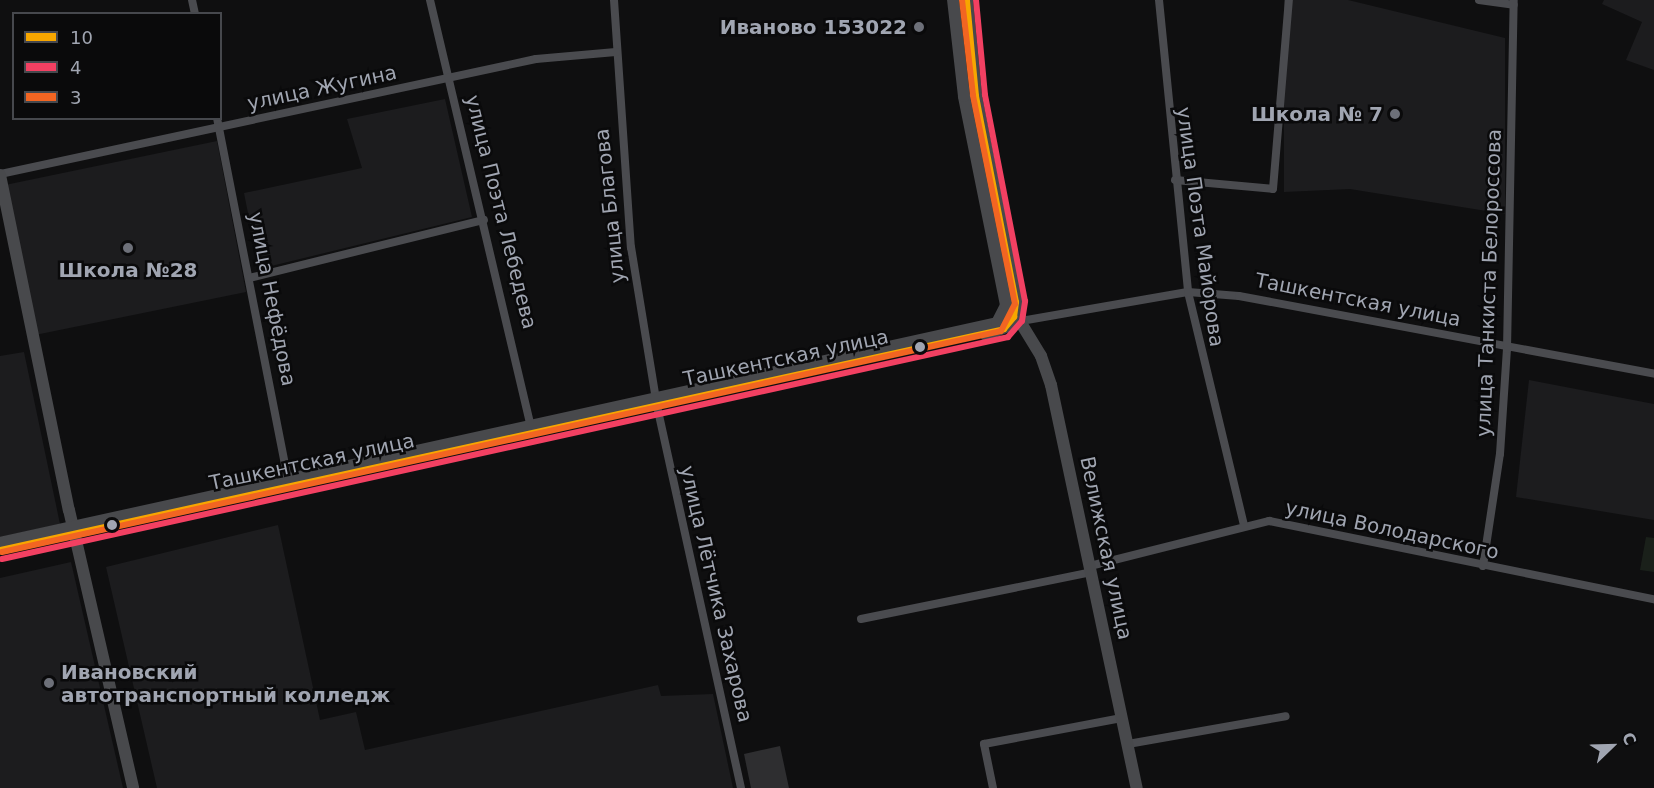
<!DOCTYPE html>
<html>
<head>
<meta charset="utf-8">
<style>
	body { margin:0 }
	#map { position:relative; width:1654px; height:788px; overflow:hidden; background:#0f0f10; font-family:"DejaVu Sans",sans-serif }
	div>[style] { position:absolute }
	.built>* { inset:0; background:#1c1c1e }
	.green>* { inset:0; background:#1a201a }
	.building>* { inset:0; background:#2e2e30 }
	.street>* { height:8px; margin:-4px; padding:0 4px; transform-origin:4px; border-radius:4px; background:#4a4b4f }
	.secondary>* { height:12px; margin:-6px; padding:0 6px; transform-origin:6px; border-radius:6px; background:#48494c }
	.bus-1>* { height:6px; margin:-3px; padding:0 3px; transform-origin:3px; border-radius:3px; background:#f7a600 }
	.bus-2>* { height:6px; margin:-3px; padding:0 3px; transform-origin:3px; border-radius:3px; background:#f24062 }
	.bus-3>* { height:6px; margin:-3px; padding:0 3px; transform-origin:3px; border-radius:3px; background:#f26522 }
	.dots>* { width:16px; height:16px; translate:-50% -50%; box-sizing:border-box; border:3px solid #0a0a0b; border-radius:50% }
	span { translate:-50% -50%; white-space:nowrap; text-align:center; line-height:1.15; -webkit-text-stroke:5px #0a0a0b; paint-order:stroke }
	.poi-label { font-size:20px; color:#a0a5b1; font-weight:700 }
	.right { translate:-100% -50%; text-align:right }
	.left { translate:0 -50%; text-align:left }
	.street-label { font-size:20px; color:#a0a5b1 }
	.legend { position:absolute; left:12px; top:12px; width:210px; height:108px; box-sizing:border-box; background:#0a0a0b; border:2px solid #46484d; margin:0; padding:8px 10px; list-style:none; font-size:18px; color:#a0a5b1 }
	.legend li { display:flex; align-items:center; gap:12px; height:30px }
	.legend b { width:30px; border:2px solid #46484d }
	.north { position:absolute; left:1582px; top:716px; width:60px; height:60px; -webkit-text-stroke:4px #0a0a0b; paint-order:stroke; rotate:67deg; font-size:16px; font-weight:700; line-height:24px; text-align:center; color:#a0a5b1 }
	.north::after { content:''; display:block; margin:auto; width:21px; height:27px; background:#a0a5b1; clip-path:polygon(50% 0,100% 100%,50% 72%,0 100%) }
</style>
</head>
<body>
<div id="map">
	<div class="built">
		<i style="clip-path:polygon(1284px 0,1348px 0,1505px 38px,1505px 214px,1350px 189px,1284px 192px)"></i>
		<i style="clip-path:polygon(1604px 0,1654px 0,1654px 70px,1626px 60px,1642px 22px,1602px 4px)"></i>
		<i style="clip-path:polygon(445px 99px,472px 217px,259px 269px,244px 193px,362px 168px,347px 119px)"></i>
		<i style="clip-path:polygon(217px 141px,246px 292px,35px 335px,5px 185px)"></i>
		<i style="clip-path:polygon(24px 352px,60px 524px,0 537px,0 356px)"></i>
		<i style="clip-path:polygon(1529px 380px,1654px 404px,1654px 520px,1516px 497px)"></i>
		<i style="clip-path:polygon(278px 525px,320px 720px,356px 712px,365px 750px,658px 685px,661px 696px,713px 694px,733px 788px,157px 788px,106px 567px)"></i>
		<i style="clip-path:polygon(71px 562px,123px 788px,0 788px,0 578px)"></i>
	</div>
	<div class="green">
		<i style="clip-path:polygon(1646px 537px,1654px 538px,1654px 572px,1640px 570px)"></i>
	</div>
	<div class="building">
		<i style="clip-path:polygon(780px 746px,789px 788px,751px 788px,744px 754px)"></i>
	</div>
	<div class="street">
		<i style="left:192px;top:0;width:14px;rotate:78deg"></i>
		<i style="left:430px;top:0;width:438px;rotate:76.7deg"></i>
		<i style="left:614px;top:0;width:248px;rotate:86.1deg"></i>
		<i style="left:631px;top:247px;width:154px;rotate:80.7deg"></i>
		<i style="left:1159px;top:0;width:293px;rotate:84.3deg"></i>
		<i style="left:1188px;top:292px;width:241px;rotate:76.5deg"></i>
		<i style="left:1479px;top:0;width:35px;rotate:8deg"></i>
		<i style="left:217px;top:118px;width:369px;rotate:78.9deg"></i>
		<i style="left:0;top:174px;width:548px;rotate:-12.11deg"></i>
		<i style="left:536px;top:59px;width:80px;rotate:-5deg"></i>
		<i style="left:1175px;top:180px;width:98px;rotate:5.2deg"></i>
		<i style="left:1273px;top:189px;width:190px;rotate:-85.2deg"></i>
		<i style="left:249px;top:278px;width:242px;rotate:-13.9deg"></i>
		<i style="left:1021px;top:321px;width:169px;rotate:-9.9deg"></i>
		<i style="left:1188px;top:292px;width:51px;rotate:4.5deg"></i>
		<i style="left:1239px;top:296px;width:422px;rotate:10.6deg"></i>
		<i style="left:657px;top:406px;width:391px;rotate:77.6deg"></i>
		<i style="left:1090px;top:566px;width:185px;rotate:-14.1deg"></i>
		<i style="left:1269px;top:521px;width:393px;rotate:11.5deg"></i>
		<i style="left:1483px;top:566px;width:113px;rotate:-81.4deg"></i>
		<i style="left:1500px;top:454px;width:105px;rotate:-86.2deg"></i>
		<i style="left:1507px;top:349px;width:349px;rotate:-88.9deg"></i>
		<i style="left:861px;top:619px;width:235px;rotate:-11.5deg"></i>
		<i style="left:1128px;top:744px;width:160px;rotate:-10deg"></i>
		<i style="left:993px;top:788px;width:45px;rotate:-101.6deg"></i>
		<i style="left:984px;top:744px;width:140px;rotate:-10.7deg"></i>
	</div>
	<div class="secondary">
		<i style="left:967px;top:0;width:96px;rotate:84.6deg"></i>
		<i style="left:976px;top:96px;width:229px;rotate:78.7deg"></i>
		<i style="left:0;top:175px;width:342px;rotate:78.4deg"></i>
		<i style="left:69px;top:510px;width:285px;rotate:77deg"></i>
		<i style="left:1016px;top:315px;width:48px;rotate:58.6deg"></i>
		<i style="left:1041px;top:356px;width:31px;rotate:71deg"></i>
		<i style="left:1051px;top:385px;width:412px;rotate:78deg"></i>
		<i style="left:986px;top:335px;width:38px;rotate:-22deg"></i>
		<i style="left:0;top:543px;width:1021px;rotate:-12.44deg"></i>
		<i style="left:997px;top:323px;width:20px;rotate:-63deg"></i>
		<i style="left:1006px;top:305px;width:213px;rotate:-101.4deg"></i>
		<i style="left:964px;top:96px;width:97px;rotate:-96.5deg"></i>
	</div>
	<div class="bus-1">
		<i style="left:0;top:550px;width:1028px;rotate:-12.41deg"></i>
		<i style="left:1004px;top:329px;width:16px;rotate:-50deg"></i>
		<i style="left:1014px;top:317px;width:15px;rotate:-82deg"></i>
		<i style="left:1016px;top:302px;width:210px;rotate:-101deg"></i>
		<i style="left:976px;top:96px;width:96px;rotate:-95.4deg"></i>
	</div>
	<div class="bus-2">
		<i style="left:2px;top:559px;width:1030px;rotate:-12.44deg"></i>
		<i style="left:1008px;top:337px;width:21px;rotate:-49deg"></i>
		<i style="left:1022px;top:321px;width:20px;rotate:-81deg"></i>
		<i style="left:1025px;top:301px;width:210px;rotate:-101deg"></i>
		<i style="left:985px;top:95px;width:95px;rotate:-95.4deg"></i>
	</div>
	<div class="bus-3">
		<i style="left:2px;top:552px;width:1023px;rotate:-12.47deg"></i>
		<i style="left:1001px;top:331px;width:30px;rotate:-63deg"></i>
		<i style="left:1015px;top:304px;width:213px;rotate:-101.4deg"></i>
		<i style="left:973px;top:95px;width:96px;rotate:-96.6deg"></i>
	</div>
	<div class="dots">
		<i style="left:919px;top:27px;background:#6d7079"></i>
		<i style="left:1395px;top:114px;background:#6d7079"></i>
		<i style="left:128px;top:248px;background:#6d7079"></i>
		<i style="left:920px;top:347px;background:#a0a5b1"></i>
		<i style="left:112px;top:525px;background:#a0a5b1"></i>
		<i style="left:49px;top:683px;background:#6d7079"></i>
	</div>
	<div class="poi-label">
		<span class="right" style="left:907px;top:27px">Иваново 153022</span>
		<span class="right" style="left:1383px;top:114px">Школа № 7</span>
		<span style="left:128px;top:270px">Школа №28</span>
		<span class="left" style="left:61px;top:684px">Ивановский<br>автотранспортный колледж</span>
	</div>
	<div class="street-label">
		<span style="left:322px;top:88px;rotate:-12deg">улица Жугина</span>
		<span style="left:610px;top:206px;rotate:-96deg">улица Благова</span>
		<span style="left:501px;top:212px;rotate:76deg">улица Поэта Лебедева</span>
		<span style="left:1200px;top:227px;rotate:82deg">улица Поэта Майорова</span>
		<span style="left:1489px;top:283px;rotate:-88deg">улица Танкиста Белороссова</span>
		<span style="left:272px;top:299px;rotate:79deg">улица Нефёдова</span>
		<span style="left:1358px;top:300px;rotate:11deg">Ташкентская улица</span>
		<span style="left:786px;top:358px;rotate:-12deg">Ташкентская улица</span>
		<span style="left:312px;top:462px;rotate:-12deg">Ташкентская улица</span>
		<span style="left:1392px;top:530px;rotate:12deg">улица Володарского</span>
		<span style="left:1106px;top:548px;rotate:78deg">Велижская улица</span>
		<span style="left:716px;top:594px;rotate:77deg">улица Лётчика Захарова</span>
	</div>
	<ul class="legend">
	<li><b style="height:8px;background:#f7a600"></b>10</li>
	<li><b style="height:8px;background:#f24062"></b>4</li>
	<li><b style="height:8px;background:#f26522"></b>3</li>
	</ul>
	<div class="north">С</div>
</div>
</body>
</html>
